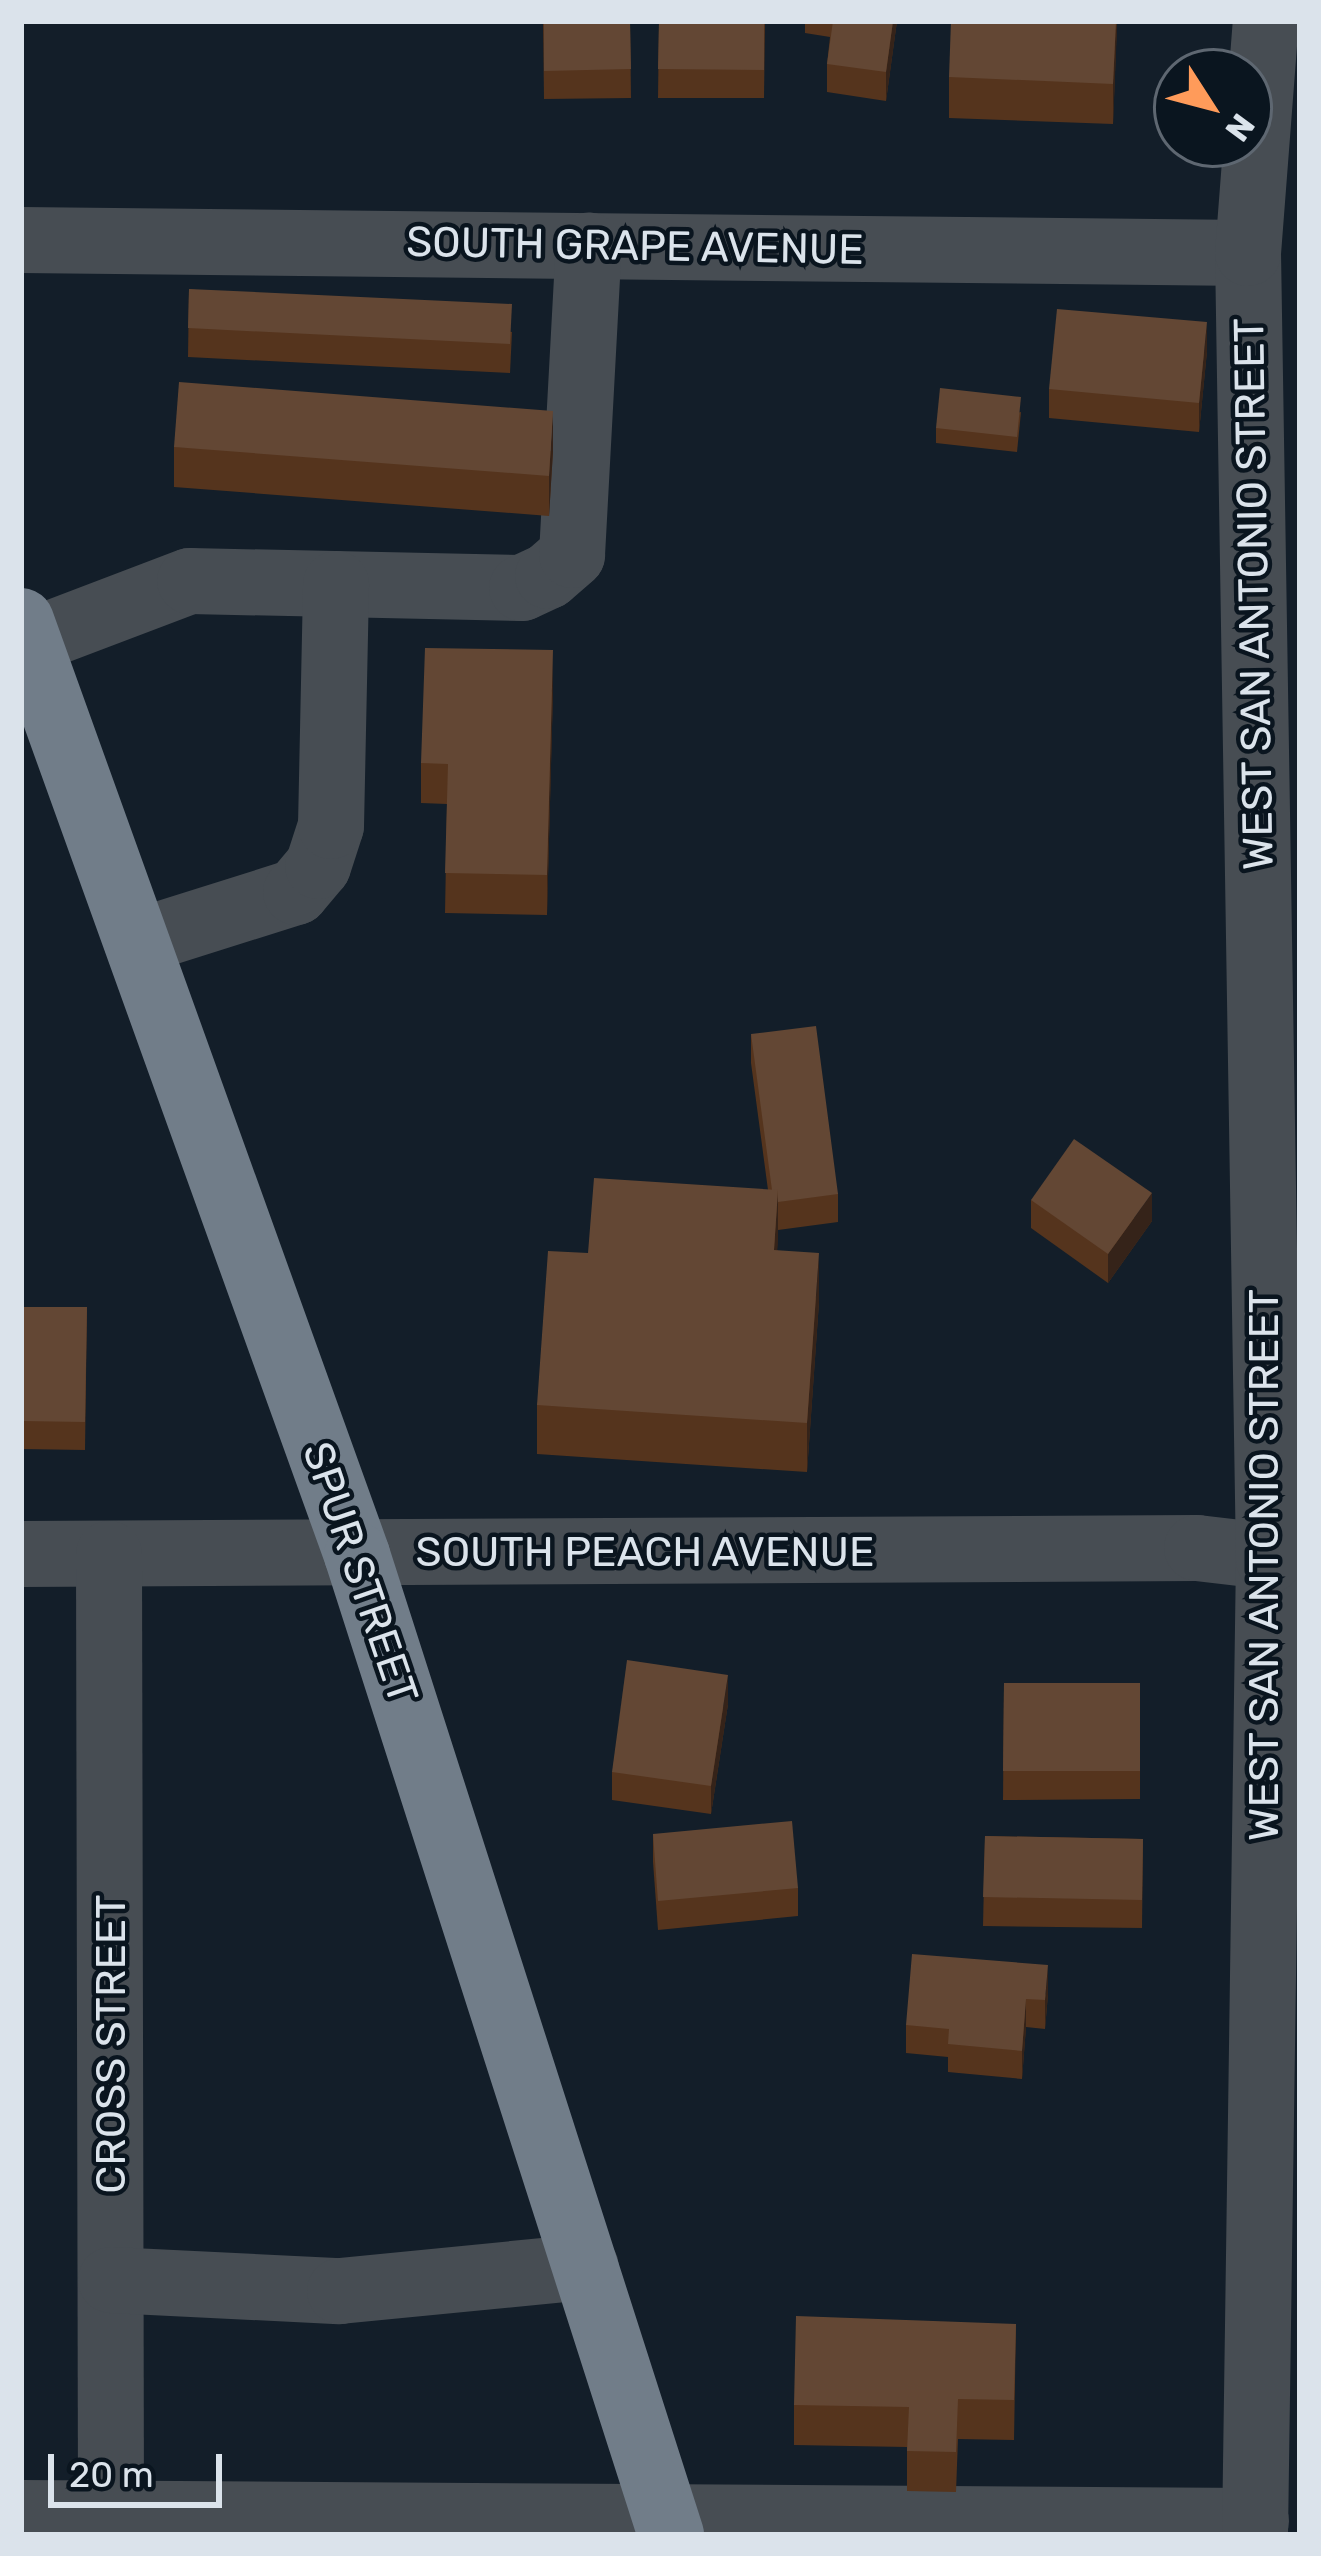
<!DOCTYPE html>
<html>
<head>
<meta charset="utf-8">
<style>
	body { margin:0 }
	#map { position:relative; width:1321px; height:2556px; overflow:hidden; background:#131e29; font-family:Rubik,sans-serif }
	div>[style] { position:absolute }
	.minor>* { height:66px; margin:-33px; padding:0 33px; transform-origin:33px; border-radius:33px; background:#474d53 }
	.major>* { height:66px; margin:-33px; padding:0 33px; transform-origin:33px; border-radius:33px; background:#717d89 }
	.wall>* { inset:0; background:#55341d }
	.shaded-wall>* { inset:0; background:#352319 }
	.building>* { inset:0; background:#634734 }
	span { translate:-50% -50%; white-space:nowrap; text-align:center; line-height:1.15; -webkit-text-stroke:9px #0a151f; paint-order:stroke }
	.street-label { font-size:42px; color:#dbe3eb }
	.frame { position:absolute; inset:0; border:24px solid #dbe3eb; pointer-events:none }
	.north { position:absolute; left:1153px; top:48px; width:120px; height:120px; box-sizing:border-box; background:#0a151f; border:3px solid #5e6771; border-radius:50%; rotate:126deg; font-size:33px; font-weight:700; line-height:48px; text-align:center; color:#dbe3eb }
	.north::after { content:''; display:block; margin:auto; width:42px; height:54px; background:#ff9b5a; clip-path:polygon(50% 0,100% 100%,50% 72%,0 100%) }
	.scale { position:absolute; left:48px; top:2454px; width:174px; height:54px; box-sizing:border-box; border:6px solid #dbe3eb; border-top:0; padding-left:15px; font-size:36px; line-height:42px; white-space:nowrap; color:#dbe3eb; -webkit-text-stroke:9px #0a151f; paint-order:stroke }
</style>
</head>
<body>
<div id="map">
	<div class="minor">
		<i style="left:21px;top:240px;width:1227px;rotate:0.61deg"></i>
		<i style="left:29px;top:642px;width:172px;rotate:-20.8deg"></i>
		<i style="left:190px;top:581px;width:332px;rotate:1.2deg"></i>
		<i style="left:522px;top:588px;width:29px;rotate:-25deg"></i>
		<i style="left:548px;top:576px;width:32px;rotate:-41deg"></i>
		<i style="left:572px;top:555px;width:310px;rotate:-86.9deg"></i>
		<i style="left:137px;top:942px;width:167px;rotate:-17.5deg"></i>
		<i style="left:296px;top:892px;width:34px;rotate:-50deg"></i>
		<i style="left:318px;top:866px;width:42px;rotate:-72deg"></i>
		<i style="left:331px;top:826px;width:242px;rotate:-88.8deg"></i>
		<i style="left:21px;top:1554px;width:1176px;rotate:-0.29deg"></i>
		<i style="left:1197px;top:1548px;width:104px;rotate:6.6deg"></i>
		<i style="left:109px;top:1554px;width:981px;rotate:89.88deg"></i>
		<i style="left:111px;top:2280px;width:229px;rotate:2.8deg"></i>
		<i style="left:340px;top:2291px;width:247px;rotate:-5.6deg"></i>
		<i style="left:21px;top:2513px;width:1235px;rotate:0.37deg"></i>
		<i style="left:1255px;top:2535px;width:975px;rotate:-89.18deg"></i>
		<i style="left:1269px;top:1560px;width:1307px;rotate:-90.92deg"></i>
		<i style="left:1248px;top:253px;width:233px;rotate:-85.6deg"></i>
	</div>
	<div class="major">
		<i style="left:21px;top:621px;width:993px;rotate:70.21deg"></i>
		<i style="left:357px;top:1555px;width:1029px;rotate:72.23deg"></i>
	</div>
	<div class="wall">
		<i style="clip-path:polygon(543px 21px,630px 21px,631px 98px,544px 99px)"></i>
		<i style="clip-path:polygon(659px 21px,765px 21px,764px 98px,658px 98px)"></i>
		<i style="clip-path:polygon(805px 21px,897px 21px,886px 101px,827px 92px,827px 64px,830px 37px,805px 33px)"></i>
		<i style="clip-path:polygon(1117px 21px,1113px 124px,949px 118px,949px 77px)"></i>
		<i style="clip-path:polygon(189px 289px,512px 332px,510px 373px,188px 357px)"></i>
		<i style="clip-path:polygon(1207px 351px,1199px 432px,1049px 418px,1049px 389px)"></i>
		<i style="clip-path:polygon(1021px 412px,1017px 452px,936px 443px,936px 428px)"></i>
		<i style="clip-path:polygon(174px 447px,553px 451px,549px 516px,174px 487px)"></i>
		<i style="clip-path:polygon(553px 691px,547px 915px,445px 913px,447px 804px,421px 803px,421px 763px)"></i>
		<i style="clip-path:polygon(751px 1034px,838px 1194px,838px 1222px,778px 1230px,777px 1250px,819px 1302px,807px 1472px,537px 1454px,537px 1405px,588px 1253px,768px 1190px,751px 1063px)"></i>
		<i style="clip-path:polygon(1031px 1200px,1152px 1221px,1108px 1283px,1031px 1228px)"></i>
		<i style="clip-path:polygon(21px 1307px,87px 1307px,85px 1450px,21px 1449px)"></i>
		<i style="clip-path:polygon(1004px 1683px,1140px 1683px,1140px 1799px,1003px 1800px)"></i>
		<i style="clip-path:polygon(728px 1704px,711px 1814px,612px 1800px,612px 1772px)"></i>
		<i style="clip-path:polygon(653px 1834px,798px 1888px,798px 1916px,658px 1930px,653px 1862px)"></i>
		<i style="clip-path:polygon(985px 1836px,1143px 1839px,1142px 1928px,983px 1926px)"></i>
		<i style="clip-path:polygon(1048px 1994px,1045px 2029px,1026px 2027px,1022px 2079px,948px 2072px,948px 2057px,906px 2053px,906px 2025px)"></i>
		<i style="clip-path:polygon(1016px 2324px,1014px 2440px,958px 2439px,956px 2492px,907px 2491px,907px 2447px,794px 2445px,794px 2405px)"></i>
	</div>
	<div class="shaded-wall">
		<i style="clip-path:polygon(893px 21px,897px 21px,886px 101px,886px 72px)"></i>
		<i style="clip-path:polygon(1116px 21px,1117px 30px,1113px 124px,1113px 84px)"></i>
		<i style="clip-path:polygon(1207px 322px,1207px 351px,1199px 432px,1199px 403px)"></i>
		<i style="clip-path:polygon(553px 411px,553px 451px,549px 516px,549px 476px)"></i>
		<i style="clip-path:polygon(553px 650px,553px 691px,547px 915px,547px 875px)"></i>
		<i style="clip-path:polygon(778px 1190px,778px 1240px,774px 1299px,774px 1250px)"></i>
		<i style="clip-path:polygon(1152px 1193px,1152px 1221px,1108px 1283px,1108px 1254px)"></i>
		<i style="clip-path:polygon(819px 1253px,819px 1302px,807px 1472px,807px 1423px)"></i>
		<i style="clip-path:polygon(728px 1675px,728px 1704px,711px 1814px,711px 1786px)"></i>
		<i style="clip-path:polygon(1048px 1965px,1048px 1994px,1045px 2029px,1045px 2000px)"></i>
		<i style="clip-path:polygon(1026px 1999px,1026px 2027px,1022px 2079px,1022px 2051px)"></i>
	</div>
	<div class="building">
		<i style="clip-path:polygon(544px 21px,630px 21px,631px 69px,544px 71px)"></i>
		<i style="clip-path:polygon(659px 21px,764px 21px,764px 70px,658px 69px)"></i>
		<i style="clip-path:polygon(833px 21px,893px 21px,886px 72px,827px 64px)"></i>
		<i style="clip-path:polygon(951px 21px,1116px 21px,1113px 84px,949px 77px)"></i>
		<i style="clip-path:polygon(189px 289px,512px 304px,510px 344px,188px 328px)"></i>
		<i style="clip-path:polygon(1057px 309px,1207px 322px,1199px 403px,1049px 389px)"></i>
		<i style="clip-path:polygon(179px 382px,553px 411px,549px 476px,174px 447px)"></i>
		<i style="clip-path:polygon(940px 388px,1021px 397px,1017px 437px,936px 428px)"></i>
		<i style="clip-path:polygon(425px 648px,553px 650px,547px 875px,445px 873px,448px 764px,421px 763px)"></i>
		<i style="clip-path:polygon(816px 1026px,838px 1194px,778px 1202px,778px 1190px,772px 1190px,751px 1034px)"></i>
		<i style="clip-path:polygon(1074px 1139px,1152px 1193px,1108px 1254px,1031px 1200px)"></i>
		<i style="clip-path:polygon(594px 1178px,778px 1190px,774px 1250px,819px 1253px,807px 1423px,537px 1405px,548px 1251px,588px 1253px)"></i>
		<i style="clip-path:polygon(21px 1307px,87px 1307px,85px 1422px,21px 1421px)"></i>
		<i style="clip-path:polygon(627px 1660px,728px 1675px,711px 1786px,612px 1772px)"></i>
		<i style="clip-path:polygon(1004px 1683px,1140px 1683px,1140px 1771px,1003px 1771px)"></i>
		<i style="clip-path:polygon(792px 1821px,798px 1888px,658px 1901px,653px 1834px)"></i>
		<i style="clip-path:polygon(985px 1836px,1143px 1839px,1142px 1900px,983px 1897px)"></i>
		<i style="clip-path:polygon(912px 1954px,1048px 1965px,1045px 2000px,1026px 1999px,1022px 2051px,948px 2044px,949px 2029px,906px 2025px)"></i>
		<i style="clip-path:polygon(796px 2316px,1016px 2324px,1014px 2400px,958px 2399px,956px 2452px,907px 2451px,909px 2407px,794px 2405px)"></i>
	</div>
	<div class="street-label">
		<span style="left:635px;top:246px;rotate:1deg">SOUTH GRAPE AVENUE</span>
		<span style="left:1254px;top:594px;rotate:-91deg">WEST SAN ANTONIO STREET</span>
		<span style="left:645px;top:1552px">SOUTH PEACH AVENUE</span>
		<span style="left:1264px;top:1565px;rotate:-90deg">WEST SAN ANTONIO STREET</span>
		<span style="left:360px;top:1573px;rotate:71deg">SPUR STREET</span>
		<span style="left:111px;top:2044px;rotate:-90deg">CROSS STREET</span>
	</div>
	<div class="frame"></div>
	<div class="north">N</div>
	<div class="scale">20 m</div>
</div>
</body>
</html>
